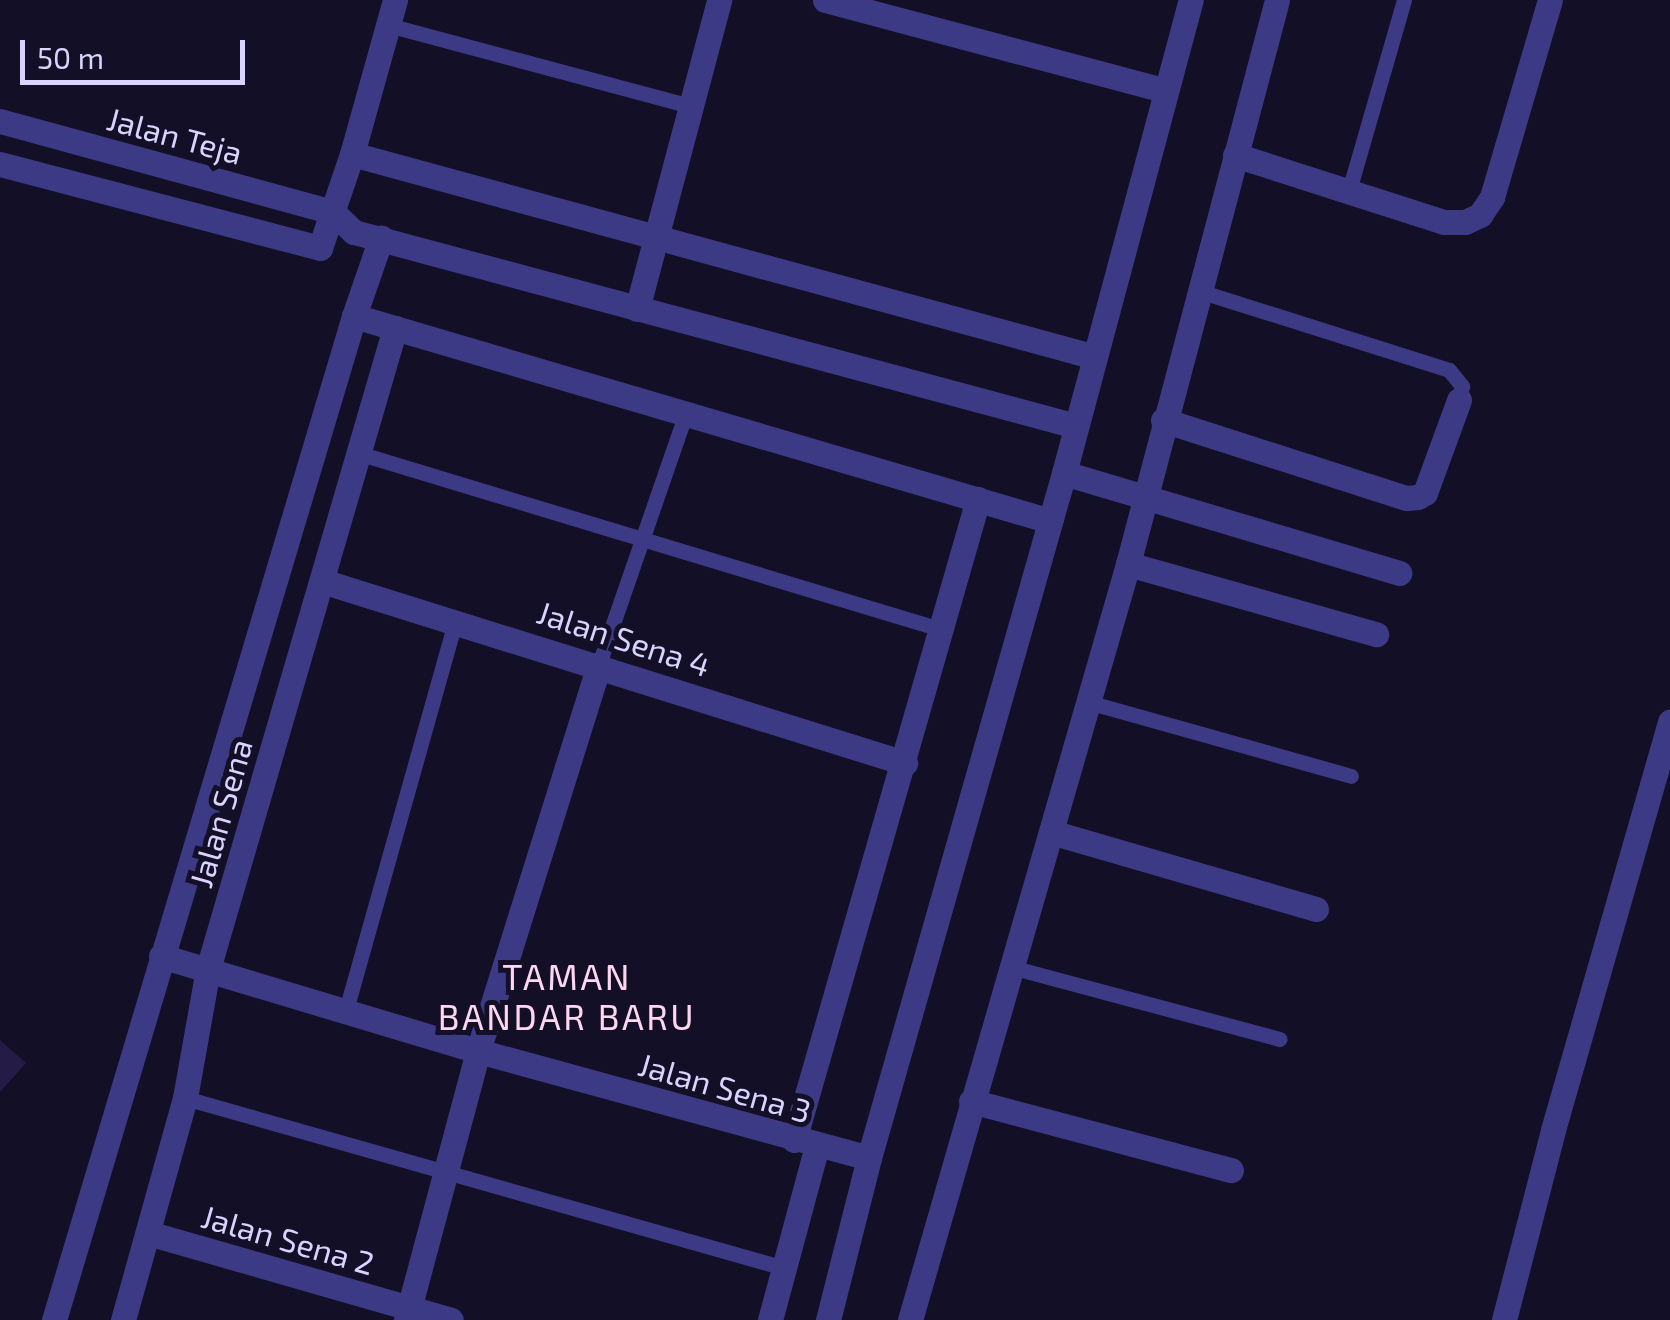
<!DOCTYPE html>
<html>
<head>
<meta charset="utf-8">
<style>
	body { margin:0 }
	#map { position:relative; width:1670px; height:1320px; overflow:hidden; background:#130f26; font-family:"Exo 2",sans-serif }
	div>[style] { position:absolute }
	.building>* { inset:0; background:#241b47 }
	.service>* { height:15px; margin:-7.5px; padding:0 7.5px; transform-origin:7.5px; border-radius:7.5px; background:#3d3a85 }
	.minor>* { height:25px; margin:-12.5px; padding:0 12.5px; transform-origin:12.5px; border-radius:12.5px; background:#3d3a85 }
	span { translate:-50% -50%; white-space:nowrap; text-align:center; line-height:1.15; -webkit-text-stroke:10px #130f26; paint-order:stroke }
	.street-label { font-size:32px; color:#d9d4ff }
	.neighbourhood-label { font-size:35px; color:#ffd6f0; letter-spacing:2.5px }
	.scale { position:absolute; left:20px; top:40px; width:225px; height:45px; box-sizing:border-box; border:5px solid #d9d4ff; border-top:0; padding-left:12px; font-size:30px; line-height:35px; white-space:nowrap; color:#d9d4ff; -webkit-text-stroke:8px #130f26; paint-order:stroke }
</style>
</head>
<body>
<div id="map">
	<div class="building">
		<i style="clip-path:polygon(0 1040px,26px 1063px,0 1092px)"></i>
	</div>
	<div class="service">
		<i style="left:388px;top:25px;width:314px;rotate:15deg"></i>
		<i style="left:1348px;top:194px;width:202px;rotate:-73.9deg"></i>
		<i style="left:1199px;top:291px;width:262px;rotate:17.5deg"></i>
		<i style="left:1449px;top:370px;width:21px;rotate:51deg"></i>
		<i style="left:1462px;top:386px;width:14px;rotate:102deg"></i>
		<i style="left:358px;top:453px;width:611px;rotate:16.83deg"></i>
		<i style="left:599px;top:664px;width:263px;rotate:-70.9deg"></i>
		<i style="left:1088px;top:702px;width:273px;rotate:15.7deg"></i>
		<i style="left:1011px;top:967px;width:278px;rotate:15deg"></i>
		<i style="left:346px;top:1010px;width:406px;rotate:-74.3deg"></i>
		<i style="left:185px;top:1098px;width:623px;rotate:15.84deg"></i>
	</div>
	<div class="minor">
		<i style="left:825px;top:0;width:353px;rotate:14.9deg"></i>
		<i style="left:0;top:121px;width:345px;rotate:15.3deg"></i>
		<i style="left:333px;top:212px;width:29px;rotate:44deg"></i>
		<i style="left:354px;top:232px;width:748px;rotate:15.04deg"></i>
		<i style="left:352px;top:154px;width:770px;rotate:15.28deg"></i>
		<i style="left:1235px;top:155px;width:219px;rotate:17.8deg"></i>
		<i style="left:1444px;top:222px;width:21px"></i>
		<i style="left:1465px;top:222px;width:17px;rotate:-25deg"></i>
		<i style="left:1480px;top:215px;width:22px;rotate:-56deg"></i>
		<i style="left:1492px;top:197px;width:205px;rotate:-73.6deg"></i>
		<i style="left:0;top:164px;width:331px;rotate:14.7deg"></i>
		<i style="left:320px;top:248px;width:99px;rotate:-71.2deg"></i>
		<i style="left:352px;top:154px;width:160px;rotate:-74.4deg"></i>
		<i style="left:637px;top:309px;width:320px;rotate:-75.1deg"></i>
		<i style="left:354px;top:316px;width:726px;rotate:16.41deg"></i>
		<i style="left:1163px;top:420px;width:255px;rotate:17.8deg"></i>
		<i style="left:1406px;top:498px;width:12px;rotate:-5deg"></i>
		<i style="left:1418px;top:497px;width:8px;rotate:-30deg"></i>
		<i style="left:1425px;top:493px;width:99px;rotate:-69.9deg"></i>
		<i style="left:1064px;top:473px;width:350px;rotate:16.6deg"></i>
		<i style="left:1128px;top:564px;width:258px;rotate:15.8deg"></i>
		<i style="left:322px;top:581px;width:611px;rotate:17.34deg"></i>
		<i style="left:1051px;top:832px;width:276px;rotate:16.2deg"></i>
		<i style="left:161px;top:956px;width:331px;rotate:16.7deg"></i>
		<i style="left:478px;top:1051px;width:405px;rotate:15.3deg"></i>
		<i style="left:971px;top:1101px;width:269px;rotate:14.9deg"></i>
		<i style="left:794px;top:1140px;width:667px;rotate:-73.98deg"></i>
		<i style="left:148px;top:1233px;width:315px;rotate:16deg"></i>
		<i style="left:54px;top:1320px;width:1048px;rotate:-73.36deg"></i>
		<i style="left:354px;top:316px;width:83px;rotate:-70.9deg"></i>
		<i style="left:123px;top:1320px;width:230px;rotate:-74.4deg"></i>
		<i style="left:185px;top:1098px;width:131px;rotate:-79.9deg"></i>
		<i style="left:208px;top:969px;width:668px;rotate:-73.74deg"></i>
		<i style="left:406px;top:1320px;width:278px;rotate:-75deg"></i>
		<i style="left:478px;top:1051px;width:405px;rotate:-72.6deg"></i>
		<i style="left:770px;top:1320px;width:180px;rotate:-74.9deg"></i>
		<i style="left:828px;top:1320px;width:167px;rotate:-75.8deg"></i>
		<i style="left:869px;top:1158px;width:712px;rotate:-74.11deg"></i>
		<i style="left:1064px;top:473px;width:490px;rotate:-75deg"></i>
		<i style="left:910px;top:1320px;width:787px;rotate:-73.91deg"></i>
		<i style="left:1128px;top:564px;width:583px;rotate:-75.2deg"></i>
		<i style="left:1504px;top:1320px;width:196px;rotate:-75.5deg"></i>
		<i style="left:1553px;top:1130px;width:425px;rotate:-74deg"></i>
	</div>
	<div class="street-label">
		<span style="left:175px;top:135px;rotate:15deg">Jalan Teja</span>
		<span style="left:624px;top:638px;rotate:18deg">Jalan Sena 4</span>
		<span style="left:220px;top:813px;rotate:-74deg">Jalan Sena</span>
		<span style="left:725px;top:1087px;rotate:16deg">Jalan Sena 3</span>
		<span style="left:288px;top:1239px;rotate:16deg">Jalan Sena 2</span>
	</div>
	<div class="neighbourhood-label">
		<span style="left:567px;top:996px">TAMAN<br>BANDAR BARU</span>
	</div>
	<div class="scale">50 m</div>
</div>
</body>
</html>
